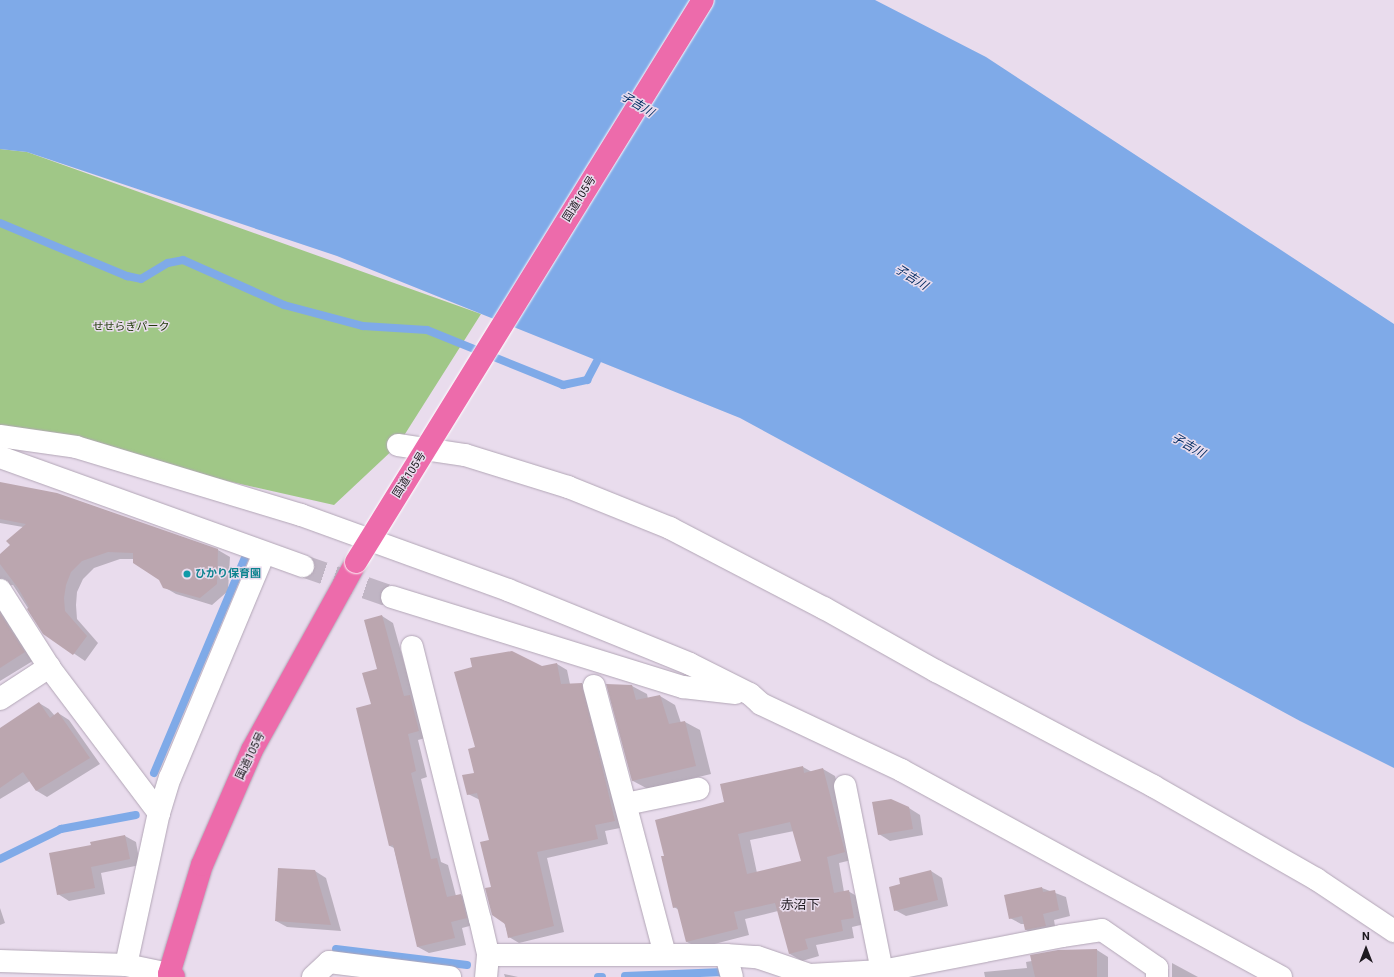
<!DOCTYPE html>
<html>
<head>
<meta charset="utf-8">
<style>
	body { margin:0 }
	#map { position:relative; width:1394px; height:977px; overflow:hidden; background:#e9dced; font-family:Roboto,"Noto Sans JP",sans-serif }
	div>[style] { position:absolute }
	.green>* { inset:0; background:#a0c787 }
	.water>* { inset:0; background:#7faae8 }
	.shadow>* { inset:0; background:#0003 }
	.stream>* { height:8px; margin:-4px; padding:0 4px; transform-origin:4px; border-radius:4px; background:#7faae8 }
	.building>* { inset:0; background:#bba6af }
	.minor-tunnel>* { height:22px; margin-top:-11px; transform-origin:0; background:repeating-linear-gradient(90deg,#c0b5c4 0 22px,transparent 0 33px) }
	.roads { filter:drop-shadow(0 0 1px #b2a6b6) drop-shadow(0 0 1px #b2a6b6) }
	.minor>* { height:22px; margin:-11px; padding:0 11px; transform-origin:11px; border-radius:11px; background:#fff }
	.highway>* { height:22px; margin:-11px; padding:0 11px; transform-origin:11px; border-radius:11px; background:#ed6bab }
	.bridges { filter:drop-shadow(0 0 1px #fff) drop-shadow(0 0 1px #fff) }
	.highway-bridge>* { height:22px; margin:-11px; padding:0 11px; transform-origin:11px; border-radius:11px; background:#ed6bab }
	.dots>* { width:11px; height:11px; translate:-50% -50%; box-sizing:border-box; border:2px solid #e9dced; border-radius:50% }
	span { translate:-50% -50%; white-space:nowrap; text-align:center; line-height:1.15; -webkit-text-stroke:3px #e9dced; paint-order:stroke }
	.street-label { font-size:11px; color:#1d191f }
	.park-label { font-size:11px; color:#203a09 }
	.culture-label { font-size:11px; color:#0d838f; font-weight:700 }
	.left { translate:0 -50%; text-align:left }
	.water-label { font-size:12px; color:#032c62; font-style:italic }
	.quarter-label { font-size:13px; color:#1d191f }
	.north { position:absolute; left:1346px; top:929px; width:40px; height:40px; -webkit-text-stroke:3px #e9dced; paint-order:stroke; rotate:0deg; font-size:11px; font-weight:700; line-height:16px; text-align:center; color:#1d191f }
	.north::after { content:''; display:block; margin:auto; width:14px; height:18px; background:#1d191f; clip-path:polygon(50% 0,100% 100%,50% 72%,0 100%) }
</style>
</head>
<body>
<div id="map">
	<div class="green">
		<i style="clip-path:polygon(0 149px,27px 152px,481px 314px,398px 445px,334px 505px,76px 447px,0 437px)"></i>
	</div>
	<div class="water">
		<i style="clip-path:polygon(0 0,875px 0,986px 57px,1394px 324px,1394px 768px,1300px 721px,740px 418px,337px 256px,27px 152px,0 149px)"></i>
	</div>
	<div class="shadow">
		<i style="clip-path:polygon(0 483px,218px 550px,230px 557px,228px 591px,212px 605px,176px 594px,164px 587px,160px 580px,134px 559px,120px 559px,94px 568px,83px 579px,77px 592px,76px 605px,77px 619px,98px 643px,85px 661px,44px 633px,13px 585px,6px 586px,36px 659px,0 681px,0 555px,12px 545px,23px 527px,0 523px)"></i>
		<i style="clip-path:polygon(382px 616px,393px 623px,414px 698px,429px 737px,418px 740px,427px 777px,421px 779px,441px 862px,448px 865px,456px 896px,461px 895px,472px 901px,477px 924px,462px 928px,466px 945px,429px 953px,418px 947px,394px 848px,390px 846px,372px 705px,378px 670px)"></i>
		<i style="clip-path:polygon(557px 664px,567px 670px,570px 684px,582px 684px,592px 690px,625px 827px,605px 831px,608px 844px,547px 858px,564px 932px,519px 943px,509px 937px,492px 887px,491px 841px,480px 800px,468px 794px,475px 774px,476px 748px,542px 667px)"></i>
		<i style="clip-path:polygon(632px 686px,647px 694px,648px 699px,660px 696px,675px 705px,681px 723px,685px 722px,700px 730px,711px 774px,648px 789px,633px 781px)"></i>
		<i style="clip-path:polygon(39px 703px,49px 709px,55px 716px,58px 713px,69px 720px,100px 764px,47px 797px,37px 791px,30px 781px,0 799px,0 729px)"></i>
		<i style="clip-path:polygon(evenodd,803px 767px,812px 772px,823px 769px,835px 776px,856px 859px,839px 863px,844px 892px,848px 891px,860px 898px,865px 924px,852px 927px,854px 938px,816px 945px,819px 956px,802px 961px,790px 954px,778px 911px,745px 919px,749px 935px,699px 948px,687px 942px,679px 910px,674px 907px,666px 856px,725px 803px,803px 767px,794px 831px,802px 862px,757px 873px,750px 840px,794px 831px)"></i>
		<i style="clip-path:polygon(909px 808px,920px 815px,923px 835px,890px 841px,879px 834px)"></i>
		<i style="clip-path:polygon(125px 836px,136px 842px,140px 865px,101px 873px,105px 894px,69px 901px,58px 894px)"></i>
		<i style="clip-path:polygon(315px 871px,326px 878px,341px 931px,287px 927px,276px 921px)"></i>
		<i style="clip-path:polygon(931px 871px,942px 878px,948px 906px,906px 916px,895px 910px,901px 885px)"></i>
		<i style="clip-path:polygon(1042px 888px,1066px 897px,1070px 916px,1054px 920px,1056px 932px,1037px 936px,1026px 930px,1024px 924px,1021px 924px,1010px 918px)"></i>
		<i style="clip-path:polygon(0 908px,5px 923px,0 925px)"></i>
		<i style="clip-path:polygon(1097px 950px,1108px 957px,1108px 977px,985px 977px,984px 972px,1027px 968px,1026px 962px)"></i>
		<i style="clip-path:polygon(1172px 963px,1198px 977px,1172px 977px)"></i>
		<i style="clip-path:polygon(504px 974px,518px 977px,505px 977px)"></i>
	</div>
	<div class="stream">
		<i style="left:0;top:223px;width:138px;rotate:22.7deg"></i>
		<i style="left:127px;top:276px;width:14px;rotate:12deg"></i>
		<i style="left:141px;top:279px;width:31px;rotate:-31deg"></i>
		<i style="left:168px;top:263px;width:15px;rotate:-11deg"></i>
		<i style="left:183px;top:260px;width:111px;rotate:24deg"></i>
		<i style="left:284px;top:305px;width:82px;rotate:14.9deg"></i>
		<i style="left:363px;top:326px;width:64px;rotate:3.6deg"></i>
		<i style="left:427px;top:330px;width:147px;rotate:22deg"></i>
		<i style="left:563px;top:385px;width:25px;rotate:-12deg"></i>
		<i style="left:587px;top:380px;width:21px;rotate:-62deg"></i>
		<i style="left:154px;top:773px;width:233px;rotate:-67.1deg"></i>
		<i style="left:0;top:859px;width:68px;rotate:-26.2deg"></i>
		<i style="left:61px;top:829px;width:76px;rotate:-10.6deg"></i>
		<i style="left:336px;top:949px;width:132px;rotate:7deg"></i>
		<i style="left:625px;top:976px;width:98px;rotate:-2.3deg"></i>
		<i style="left:723px;top:972px;width:5px;rotate:79deg"></i>
		<i style="left:598px;top:977px;width:4px"></i>
	</div>
	<div class="building">
		<i style="clip-path:polygon(0 482px,57px 493px,218px 549px,217px 584px,200px 598px,163px 588px,159px 580px,133px 563px,133px 553px,108px 552px,82px 561px,71px 572px,66px 585px,64px 598px,65px 611px,87px 636px,73px 655px,43px 634px,27px 609px,29px 607px,18px 588px,0 564px,0 554px,10px 545px,6px 541px,26px 524px,0 519px)"></i>
		<i style="clip-path:polygon(0 613px,25px 652px,0 668px)"></i>
		<i style="clip-path:polygon(382px 615px,404px 696px,410px 695px,419px 731px,408px 734px,416px 771px,411px 773px,431px 859px,437px 858px,447px 897px,461px 894px,467px 918px,451px 922px,455px 938px,417px 947px,393px 845px,389px 846px,356px 708px,371px 704px,362px 673px,377px 669px,364px 620px)"></i>
		<i style="clip-path:polygon(512px 651px,542px 666px,557px 663px,561px 684px,582px 683px,615px 821px,595px 825px,598px 839px,537px 852px,554px 926px,508px 938px,505px 924px,492px 915px,485px 888px,491px 887px,480px 842px,489px 840px,477px 793px,467px 795px,462px 775px,474px 773px,468px 749px,475px 747px,454px 672px,472px 667px,470px 658px)"></i>
		<i style="clip-path:polygon(606px 684px,632px 685px,636px 700px,660px 695px,669px 724px,685px 721px,696px 766px,632px 781px)"></i>
		<i style="clip-path:polygon(39px 702px,50px 718px,58px 712px,90px 758px,36px 791px,23px 772px,0 788px,0 728px)"></i>
		<i style="clip-path:polygon(evenodd,803px 766px,804px 773px,823px 768px,845px 852px,827px 857px,834px 893px,849px 890px,854px 918px,841px 920px,843px 931px,805px 939px,808px 949px,789px 954px,775px 903px,734px 912px,738px 929px,686px 942px,677px 907px,673px 908px,661px 856px,664px 856px,655px 820px,724px 802px,720px 784px,803px 766px,790px 822px,801px 861px,747px 874px,738px 834px,790px 822px)"></i>
		<i style="clip-path:polygon(891px 799px,909px 807px,913px 829px,878px 835px,872px 802px)"></i>
		<i style="clip-path:polygon(125px 835px,130px 859px,91px 867px,95px 888px,57px 895px,49px 853px,91px 845px,90px 842px)"></i>
		<i style="clip-path:polygon(278px 868px,315px 870px,331px 925px,275px 921px)"></i>
		<i style="clip-path:polygon(931px 870px,938px 900px,894px 911px,889px 887px,900px 884px,899px 878px)"></i>
		<i style="clip-path:polygon(1042px 887px,1043px 892px,1055px 890px,1059px 910px,1043px 914px,1046px 926px,1025px 930px,1022px 916px,1009px 919px,1004px 895px)"></i>
		<i style="clip-path:polygon(1097px 949px,1097px 977px,1035px 977px,1030px 955px,1058px 950px)"></i>
	</div>
	<div class="minor-tunnel">
		<i style="left:303px;top:566px;width:94px;rotate:19.2deg"></i>
	</div>
	<div class="roads">
		<div class="minor">
			<i style="left:0;top:436px;width:77px;rotate:8.2deg"></i>
			<i style="left:76px;top:447px;width:235px;rotate:16.8deg"></i>
			<i style="left:301px;top:515px;width:220px;rotate:19.9deg"></i>
			<i style="left:508px;top:590px;width:196px;rotate:22.1deg"></i>
			<i style="left:690px;top:664px;width:67px;rotate:26.6deg"></i>
			<i style="left:750px;top:694px;width:15px;rotate:42deg"></i>
			<i style="left:761px;top:704px;width:155px;rotate:25.2deg"></i>
			<i style="left:901px;top:770px;width:433px;rotate:28.6deg"></i>
			<i style="left:398px;top:445px;width:68px;rotate:8.5deg"></i>
			<i style="left:465px;top:455px;width:108px;rotate:17.3deg"></i>
			<i style="left:568px;top:487px;width:110px;rotate:21.9deg"></i>
			<i style="left:670px;top:528px;width:174px;rotate:27.5deg"></i>
			<i style="left:824px;top:608px;width:129px;rotate:29.4deg"></i>
			<i style="left:936px;top:671px;width:246px;rotate:27.9deg"></i>
			<i style="left:1153px;top:786px;width:188px;rotate:29.7deg"></i>
			<i style="left:1316px;top:879px;width:94px;rotate:33.7deg"></i>
			<i style="left:0;top:457px;width:322px;rotate:19.8deg"></i>
			<i style="left:0;top:590px;width:91px;rotate:57.5deg"></i>
			<i style="left:49px;top:667px;width:183px;rotate:53deg"></i>
			<i style="left:392px;top:597px;width:305px;rotate:17.2deg"></i>
			<i style="left:683px;top:687px;width:53px;rotate:6.5deg"></i>
			<i style="left:412px;top:647px;width:280px;rotate:76deg"></i>
			<i style="left:480px;top:919px;width:37px;rotate:77deg"></i>
			<i style="left:488px;top:955px;width:22px;rotate:95deg"></i>
			<i style="left:594px;top:686px;width:277px;rotate:75.2deg"></i>
			<i style="left:0;top:699px;width:59px;rotate:-33.1deg"></i>
			<i style="left:845px;top:786px;width:189px;rotate:78.7deg"></i>
			<i style="left:626px;top:804px;width:74px;rotate:-11.8deg"></i>
			<i style="left:488px;top:955px;width:238px"></i>
			<i style="left:726px;top:955px;width:31px;rotate:4deg"></i>
			<i style="left:757px;top:957px;width:56px;rotate:18.8deg"></i>
			<i style="left:810px;top:975px;width:72px;rotate:-3.2deg"></i>
			<i style="left:882px;top:971px;width:183px;rotate:-11deg"></i>
			<i style="left:1062px;top:936px;width:40px;rotate:-8.5deg"></i>
			<i style="left:1102px;top:930px;width:67px;rotate:34.6deg"></i>
			<i style="left:1157px;top:968px;width:9px;rotate:90deg"></i>
			<i style="left:726px;top:955px;width:23px;rotate:75deg"></i>
			<i style="left:0;top:961px;width:126px;rotate:1.8deg"></i>
			<i style="left:126px;top:965px;width:44px;rotate:11.8deg"></i>
			<i style="left:169px;top:974px;width:3px;rotate:108deg"></i>
			<i style="left:126px;top:965px;width:156px;rotate:-77.8deg"></i>
			<i style="left:159px;top:813px;width:37px;rotate:-73deg"></i>
			<i style="left:170px;top:778px;width:244px;rotate:-67.3deg"></i>
			<i style="left:313px;top:977px;width:22px;rotate:-43deg"></i>
			<i style="left:329px;top:962px;width:122px;rotate:7.1deg"></i>
		</div>
		<div class="highway">
			<i style="left:174px;top:977px;width:6px;rotate:-149deg"></i>
			<i style="left:169px;top:974px;width:114px;rotate:-73.2deg"></i>
			<i style="left:202px;top:865px;width:125px;rotate:-66.5deg"></i>
			<i style="left:252px;top:750px;width:215px;rotate:-61deg"></i>
		</div>
	</div>
	<div class="bridges">
		<div class="highway-bridge">
			<i style="left:356px;top:562px;width:660px;rotate:-58.31deg"></i>
		</div>
	</div>
	<div class="dots">
		<i style="left:187px;top:574px;background:#0f9aa8"></i>
	</div>
	<div class="street-label">
		<span style="left:580px;top:199px;rotate:-58deg">国道105号</span>
		<span style="left:410px;top:475px;rotate:-58deg">国道105号</span>
		<span style="left:251px;top:756px;rotate:-64deg">国道105号</span>
	</div>
	<div class="park-label">
		<span style="left:131px;top:327px">せせらぎパーク</span>
	</div>
	<div class="culture-label">
		<span class="left" style="left:195px;top:574px">ひかり保育園</span>
	</div>
	<div class="water-label">
		<span style="left:637px;top:105px;rotate:31deg">子吉川</span>
		<span style="left:911px;top:278px;rotate:32deg">子吉川</span>
		<span style="left:1188px;top:446px;rotate:30deg">子吉川</span>
	</div>
	<div class="quarter-label">
		<span style="left:800px;top:905px">赤沼下</span>
	</div>
	<div class="north">N</div>
</div>
</body>
</html>
